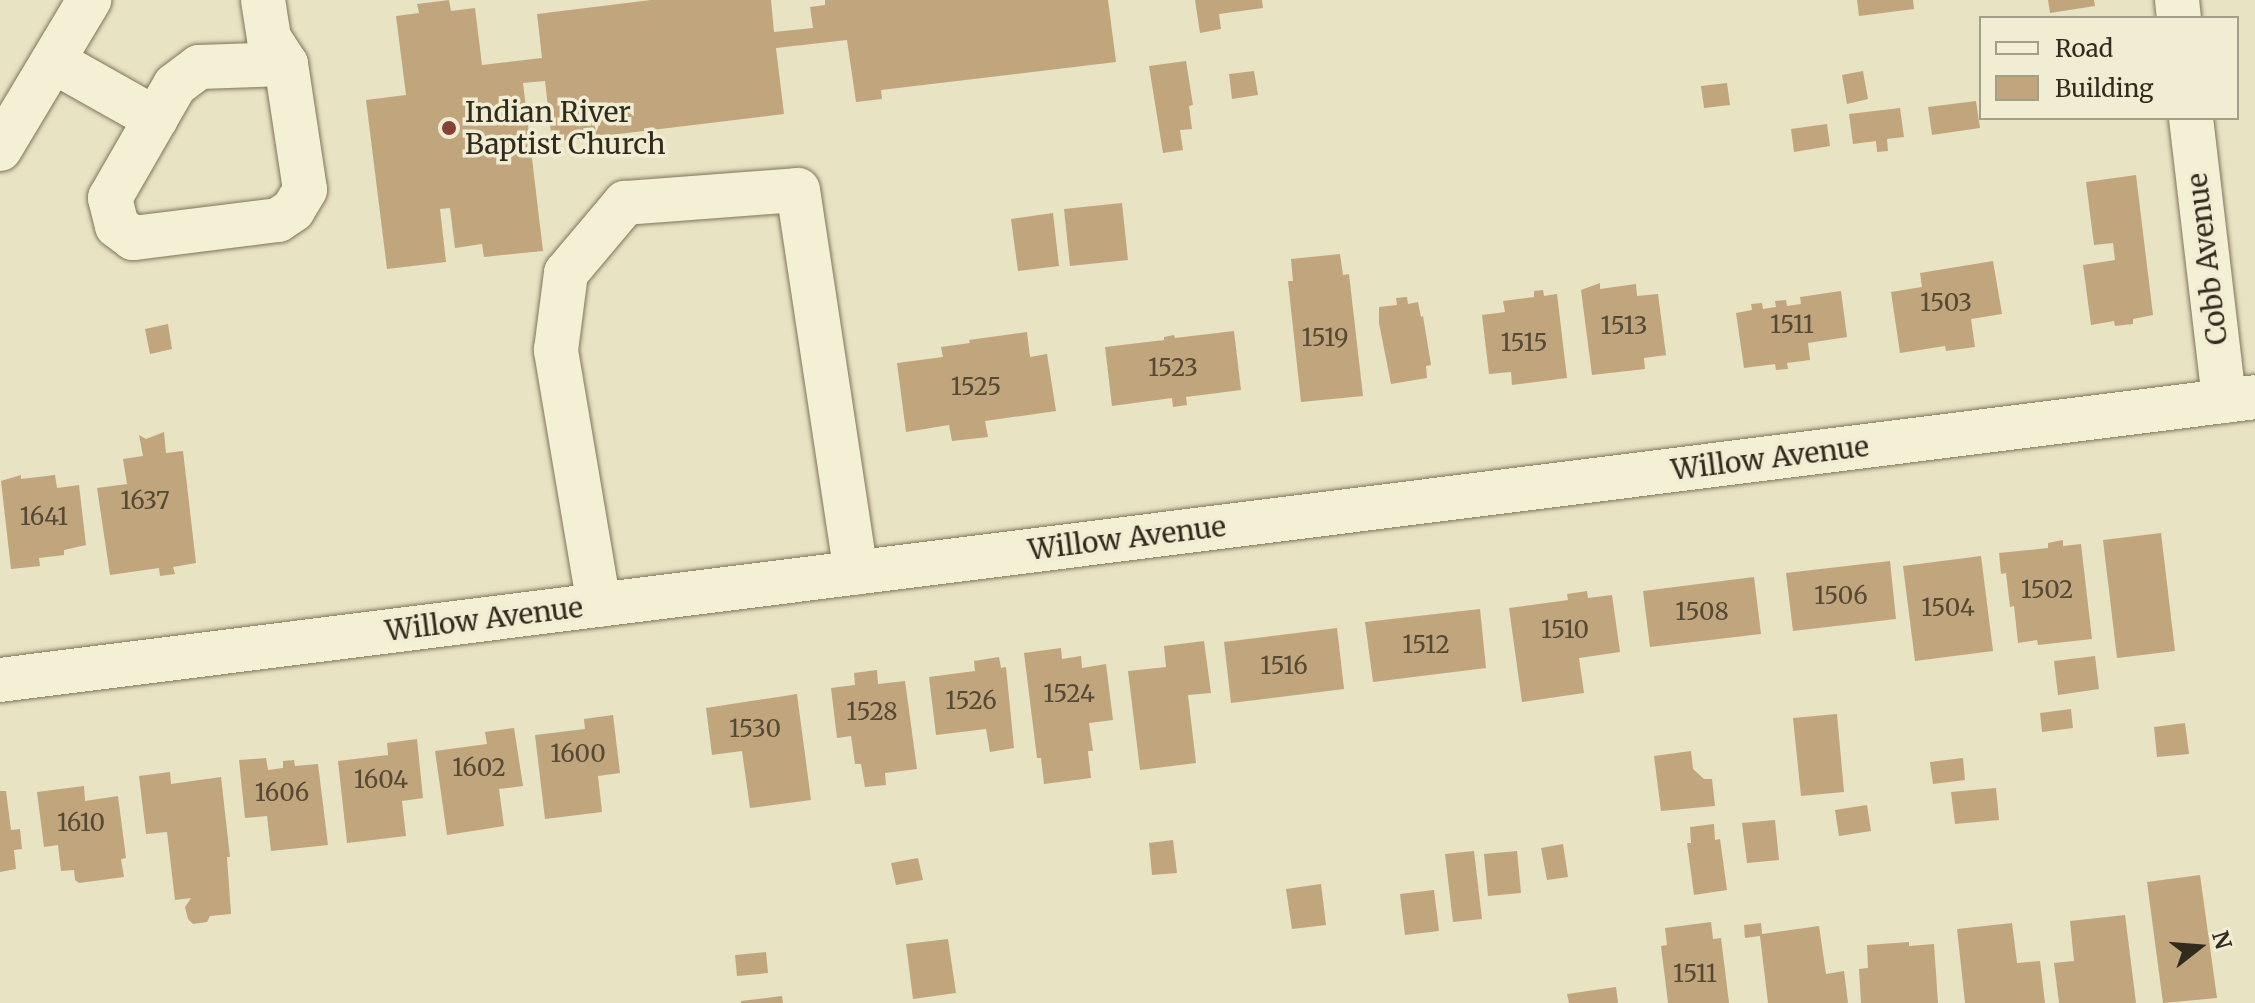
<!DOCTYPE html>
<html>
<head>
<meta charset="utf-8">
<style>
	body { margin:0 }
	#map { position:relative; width:2255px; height:1003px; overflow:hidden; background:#e8e3c3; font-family:Merriweather,serif }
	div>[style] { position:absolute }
	.building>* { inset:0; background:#c1a57d }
	.roads { filter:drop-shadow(0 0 2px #80755c) drop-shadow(0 0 2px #80755c) }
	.minor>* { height:44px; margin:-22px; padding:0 22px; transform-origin:22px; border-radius:22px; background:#f4f0d5 }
	.dots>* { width:22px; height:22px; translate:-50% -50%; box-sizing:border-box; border:4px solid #f0edd2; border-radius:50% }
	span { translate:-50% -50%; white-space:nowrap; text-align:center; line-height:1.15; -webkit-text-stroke:7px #f0edd2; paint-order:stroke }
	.number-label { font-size:24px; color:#554a36 }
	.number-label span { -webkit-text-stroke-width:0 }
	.poi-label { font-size:28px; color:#312b1e }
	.left { translate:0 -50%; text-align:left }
	.street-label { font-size:28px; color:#312b1e }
	.legend { position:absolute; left:1979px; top:16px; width:260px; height:104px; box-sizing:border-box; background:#f0edd2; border:2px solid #a49f8a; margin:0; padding:10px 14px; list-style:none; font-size:24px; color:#312b1e }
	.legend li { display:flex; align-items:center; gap:16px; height:40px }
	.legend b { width:40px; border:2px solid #a49f8a }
	.north { position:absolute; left:2159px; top:907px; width:80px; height:80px; -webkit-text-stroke:6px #f0edd2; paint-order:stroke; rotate:73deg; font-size:22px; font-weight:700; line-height:32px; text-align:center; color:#312b1e }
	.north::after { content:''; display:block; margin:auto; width:28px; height:36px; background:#312b1e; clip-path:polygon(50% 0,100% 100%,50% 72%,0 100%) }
</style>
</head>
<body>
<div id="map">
	<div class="building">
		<i style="clip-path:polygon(449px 0,451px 11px,475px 8px,482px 65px,542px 58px,537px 14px,651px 0,771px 0,774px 32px,813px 28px,810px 7px,825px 5px,825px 0,1108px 0,1116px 62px,881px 90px,882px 99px,856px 102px,847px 40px,776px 48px,784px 114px,552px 142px,545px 81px,523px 83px,543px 251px,484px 257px,482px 244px,455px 248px,450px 208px,440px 209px,446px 262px,387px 269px,366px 100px,406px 95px,396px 16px,419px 13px,417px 4px)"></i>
		<i style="clip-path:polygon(1195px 0,1262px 0,1263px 8px,1219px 14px,1221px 29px,1200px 33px)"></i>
		<i style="clip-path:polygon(1857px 0,1913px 0,1914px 9px,1859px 16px)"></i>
		<i style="clip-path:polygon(2048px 0,2094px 0,2095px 6px,2050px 13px)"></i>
		<i style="clip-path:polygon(1186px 61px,1193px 105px,1189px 106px,1192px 129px,1180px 130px,1183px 150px,1163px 153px,1149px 66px)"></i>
		<i style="clip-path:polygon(1254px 71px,1258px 95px,1232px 99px,1229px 74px)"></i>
		<i style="clip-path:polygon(1863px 71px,1868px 99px,1847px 104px,1842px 75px)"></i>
		<i style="clip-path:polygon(1727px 83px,1730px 105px,1704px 108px,1701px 86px)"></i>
		<i style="clip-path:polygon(1976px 101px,1980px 128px,1932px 135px,1928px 107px)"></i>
		<i style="clip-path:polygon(1900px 108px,1904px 137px,1887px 139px,1888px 151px,1877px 152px,1876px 141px,1853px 144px,1849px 114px)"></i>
		<i style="clip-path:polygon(1827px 124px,1830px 146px,1794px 152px,1791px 129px)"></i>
		<i style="clip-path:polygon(2136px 175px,2153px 315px,2133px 319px,2133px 324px,2115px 326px,2114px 321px,2091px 325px,2083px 265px,2115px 260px,2113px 243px,2094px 245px,2086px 182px)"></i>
		<i style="clip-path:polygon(1122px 203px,1128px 260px,1070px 266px,1064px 209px)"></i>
		<i style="clip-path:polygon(1053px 213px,1059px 266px,1018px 271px,1011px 219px)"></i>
		<i style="clip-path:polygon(1340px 254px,1343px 275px,1349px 274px,1363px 396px,1301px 402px,1288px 281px,1293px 281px,1291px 259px)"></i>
		<i style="clip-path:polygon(1993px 261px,2002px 314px,1971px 319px,1975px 347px,1946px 351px,1945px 346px,1900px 353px,1891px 292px,1922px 287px,1920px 273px)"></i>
		<i style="clip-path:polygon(1600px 283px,1600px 289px,1636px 284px,1637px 296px,1658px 294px,1666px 355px,1644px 358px,1645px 369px,1592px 375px,1581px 290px)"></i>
		<i style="clip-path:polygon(1543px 290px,1544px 296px,1557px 294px,1567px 378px,1512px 385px,1511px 372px,1489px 374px,1482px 315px,1505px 312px,1503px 301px,1534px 297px,1534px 291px)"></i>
		<i style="clip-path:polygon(1841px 291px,1847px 337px,1808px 343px,1810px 360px,1787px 363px,1788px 369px,1776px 370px,1775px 364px,1744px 368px,1736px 313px,1752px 310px,1751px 304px,1762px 303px,1763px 309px,1776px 307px,1775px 301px,1786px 300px,1787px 306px,1801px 304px,1800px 297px)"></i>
		<i style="clip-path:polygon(1407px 297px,1408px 304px,1418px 302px,1421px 317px,1423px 316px,1431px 365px,1426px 366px,1427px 378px,1391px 384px,1379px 323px,1379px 307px,1397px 305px,1396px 298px)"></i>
		<i style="clip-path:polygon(168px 324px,172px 349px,150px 354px,145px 329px)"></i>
		<i style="clip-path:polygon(1234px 331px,1241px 390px,1186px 397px,1187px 405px,1173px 407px,1172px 398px,1112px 406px,1105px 347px,1164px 340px,1164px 337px,1174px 335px,1175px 338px)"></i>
		<i style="clip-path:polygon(1027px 332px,1030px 357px,1047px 354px,1056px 411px,985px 421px,988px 437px,952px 441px,949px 425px,906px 432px,897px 363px,943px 357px,941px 347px,970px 343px,969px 340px)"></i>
		<i style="clip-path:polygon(164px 432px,166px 453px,183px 451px,196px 563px,173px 567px,175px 574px,160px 576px,159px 568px,110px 575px,97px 488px,127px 484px,123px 459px,143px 456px,139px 435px,146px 439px)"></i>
		<i style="clip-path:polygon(21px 475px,21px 479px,55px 475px,57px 488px,79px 485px,86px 545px,64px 550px,64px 555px,39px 558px,40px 566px,11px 569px,1px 481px)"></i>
		<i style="clip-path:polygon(2161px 533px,2175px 651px,2117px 658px,2103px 540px)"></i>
		<i style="clip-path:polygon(2063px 540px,2063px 546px,2081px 544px,2092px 639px,2038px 645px,2037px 640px,2018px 643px,2014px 606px,2010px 607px,2006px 573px,2001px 574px,1999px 553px,2048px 548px,2048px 543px)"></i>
		<i style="clip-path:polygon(1981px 556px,1993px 651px,1915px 661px,1903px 566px)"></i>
		<i style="clip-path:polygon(1890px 561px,1896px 619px,1793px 631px,1786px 573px)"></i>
		<i style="clip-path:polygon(1754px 577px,1761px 634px,1650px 647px,1643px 591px)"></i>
		<i style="clip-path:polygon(1587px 591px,1588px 598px,1612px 595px,1620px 652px,1579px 658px,1584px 693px,1522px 702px,1509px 608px,1568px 600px,1567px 594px)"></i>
		<i style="clip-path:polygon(1480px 609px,1486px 668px,1373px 682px,1365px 622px)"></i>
		<i style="clip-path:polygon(1337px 628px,1344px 689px,1231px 703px,1224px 642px)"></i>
		<i style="clip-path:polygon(1204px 641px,1211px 693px,1188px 695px,1196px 763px,1140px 770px,1128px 671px,1166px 667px,1164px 646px)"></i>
		<i style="clip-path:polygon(1061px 648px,1062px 659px,1081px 656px,1082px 668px,1106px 664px,1113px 720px,1089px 723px,1093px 751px,1088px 751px,1091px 778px,1044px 784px,1041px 758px,1037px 758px,1024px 653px)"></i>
		<i style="clip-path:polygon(2095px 656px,2099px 689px,2058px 695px,2054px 661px)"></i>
		<i style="clip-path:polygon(999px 657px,1001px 668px,1006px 667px,1014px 748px,990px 752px,986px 729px,936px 735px,929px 677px,975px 671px,974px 661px)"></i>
		<i style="clip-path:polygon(877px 670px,878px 684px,905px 681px,917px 769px,885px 773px,886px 785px,865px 787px,861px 764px,855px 764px,851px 736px,837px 738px,831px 688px,855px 685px,854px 673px)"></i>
		<i style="clip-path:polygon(797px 694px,811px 800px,750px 808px,742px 751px,712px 755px,706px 708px)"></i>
		<i style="clip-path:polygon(2071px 709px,2073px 728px,2042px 732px,2040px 713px)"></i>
		<i style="clip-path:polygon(1837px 714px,1844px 792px,1801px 796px,1793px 718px)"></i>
		<i style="clip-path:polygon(613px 715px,620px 773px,598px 776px,602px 812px,545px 819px,535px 735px,585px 729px,584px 719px)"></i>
		<i style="clip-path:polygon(2185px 723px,2189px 754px,2157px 757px,2154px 727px)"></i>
		<i style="clip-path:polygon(514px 728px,523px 786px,499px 789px,504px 826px,447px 835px,435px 751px,487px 744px,485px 732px)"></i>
		<i style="clip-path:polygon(417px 739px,423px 798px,402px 801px,406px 836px,347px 843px,338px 761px,388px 755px,387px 743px)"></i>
		<i style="clip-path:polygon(1691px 751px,1693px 769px,1704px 779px,1712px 779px,1715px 806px,1661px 811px,1654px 756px)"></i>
		<i style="clip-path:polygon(266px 758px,268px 770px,283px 768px,283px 761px,294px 760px,295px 766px,318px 764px,328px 845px,271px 851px,267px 816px,245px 818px,239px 760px)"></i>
		<i style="clip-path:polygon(1963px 758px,1965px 780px,1933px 784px,1930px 762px)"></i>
		<i style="clip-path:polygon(170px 772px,171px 784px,221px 777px,230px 857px,227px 857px,231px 914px,210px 916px,207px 922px,193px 924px,188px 919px,185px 907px,191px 898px,175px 900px,167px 832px,146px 834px,139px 776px)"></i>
		<i style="clip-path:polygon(84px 786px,85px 801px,118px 796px,126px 858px,121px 859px,124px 877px,79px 883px,75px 880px,74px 870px,61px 871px,58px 845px,44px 847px,37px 792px)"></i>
		<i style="clip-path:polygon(1996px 788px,1999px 820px,1955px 824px,1951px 792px)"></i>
		<i style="clip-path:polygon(0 791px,6px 791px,11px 830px,20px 829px,22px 849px,14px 850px,16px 869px,0 872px)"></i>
		<i style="clip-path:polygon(1867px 805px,1871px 831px,1839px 836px,1835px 810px)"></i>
		<i style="clip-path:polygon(1775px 820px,1779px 860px,1747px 863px,1742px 823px)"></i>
		<i style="clip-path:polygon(1714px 824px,1715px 840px,1720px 839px,1727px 890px,1694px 895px,1687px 843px,1691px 843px,1690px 827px)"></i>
		<i style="clip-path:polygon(1173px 840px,1177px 873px,1152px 875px,1149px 843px)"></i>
		<i style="clip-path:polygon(1563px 844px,1568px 877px,1547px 880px,1541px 848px)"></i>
		<i style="clip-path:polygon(1474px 851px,1482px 919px,1453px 922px,1445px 854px)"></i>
		<i style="clip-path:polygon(1517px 851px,1521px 893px,1488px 896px,1484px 854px)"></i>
		<i style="clip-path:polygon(918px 858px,923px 880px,896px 885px,891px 863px)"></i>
		<i style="clip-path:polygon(2200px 875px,2217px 998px,2163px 1003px,2147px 882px)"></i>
		<i style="clip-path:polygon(1321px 884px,1326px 925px,1292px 929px,1286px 889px)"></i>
		<i style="clip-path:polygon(1434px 890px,1439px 931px,1405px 935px,1400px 894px)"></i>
		<i style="clip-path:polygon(2125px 915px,2136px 1003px,2059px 1003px,2054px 963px,2074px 961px,2070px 921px)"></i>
		<i style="clip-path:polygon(1711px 922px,1713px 939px,1721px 938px,1729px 1003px,1668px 1003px,1661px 946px,1667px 945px,1665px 928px)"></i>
		<i style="clip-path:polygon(1761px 923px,1762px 934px,1819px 926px,1826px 974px,1844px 971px,1848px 1003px,1768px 1003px,1760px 936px,1745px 938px,1744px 925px)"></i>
		<i style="clip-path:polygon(2012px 923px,2017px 963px,2040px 961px,2045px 1003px,1965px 1003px,1957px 929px)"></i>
		<i style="clip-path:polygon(948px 939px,956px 993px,913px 999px,906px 944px)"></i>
		<i style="clip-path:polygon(1909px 942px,1909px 946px,1934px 944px,1938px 1003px,1861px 1003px,1859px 969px,1868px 968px,1867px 945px)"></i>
		<i style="clip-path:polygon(766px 952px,768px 973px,737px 976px,735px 955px)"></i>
		<i style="clip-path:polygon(1616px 987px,1618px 1003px,1569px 1003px,1567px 994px)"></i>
		<i style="clip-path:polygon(782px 996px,783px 1003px,741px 1003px,741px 1001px)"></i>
	</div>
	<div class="roads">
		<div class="minor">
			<i style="left:263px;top:0;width:38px;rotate:81deg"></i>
			<i style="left:269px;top:38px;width:31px;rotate:57deg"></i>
			<i style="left:286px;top:64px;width:127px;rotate:81.4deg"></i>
			<i style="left:305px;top:190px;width:23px;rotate:121deg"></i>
			<i style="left:293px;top:210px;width:18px;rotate:146deg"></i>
			<i style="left:278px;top:220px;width:146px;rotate:172.9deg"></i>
			<i style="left:133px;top:238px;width:20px;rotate:-143deg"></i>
			<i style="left:117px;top:226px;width:29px;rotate:-104deg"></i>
			<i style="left:110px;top:198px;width:130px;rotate:-60.1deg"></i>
			<i style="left:175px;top:85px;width:30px;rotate:-37deg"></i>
			<i style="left:199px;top:67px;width:87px;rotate:-2deg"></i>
			<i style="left:2177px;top:0;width:18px;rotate:84deg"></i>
			<i style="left:53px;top:61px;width:118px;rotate:29.4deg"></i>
			<i style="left:2191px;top:118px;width:285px;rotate:83.3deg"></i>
			<i style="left:0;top:149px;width:174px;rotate:-59.1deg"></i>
			<i style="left:599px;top:605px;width:259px;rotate:-99.6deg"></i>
			<i style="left:556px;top:350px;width:78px;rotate:-82.6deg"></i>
			<i style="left:566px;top:273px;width:92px;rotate:-49.9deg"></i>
			<i style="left:625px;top:203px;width:173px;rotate:-4.3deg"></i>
			<i style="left:798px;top:190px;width:387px;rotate:81.4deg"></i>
			<i style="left:0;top:680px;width:2273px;rotate:-7.15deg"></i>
		</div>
	</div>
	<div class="dots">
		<i style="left:449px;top:128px;background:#874134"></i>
	</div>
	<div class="number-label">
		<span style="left:1946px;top:303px">1503</span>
		<span style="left:1792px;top:325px">1511</span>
		<span style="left:1624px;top:326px">1513</span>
		<span style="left:1325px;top:338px">1519</span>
		<span style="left:1524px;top:343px">1515</span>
		<span style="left:1173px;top:368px">1523</span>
		<span style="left:976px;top:387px">1525</span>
		<span style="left:145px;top:501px">1637</span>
		<span style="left:44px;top:517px">1641</span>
		<span style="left:2047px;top:590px">1502</span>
		<span style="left:1841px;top:596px">1506</span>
		<span style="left:1948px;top:608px">1504</span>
		<span style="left:1702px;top:612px">1508</span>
		<span style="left:1565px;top:630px">1510</span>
		<span style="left:1426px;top:645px">1512</span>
		<span style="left:1284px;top:666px">1516</span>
		<span style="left:1069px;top:694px">1524</span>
		<span style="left:971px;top:701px">1526</span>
		<span style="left:872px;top:712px">1528</span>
		<span style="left:755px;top:729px">1530</span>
		<span style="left:578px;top:754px">1600</span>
		<span style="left:479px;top:768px">1602</span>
		<span style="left:381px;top:780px">1604</span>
		<span style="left:282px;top:793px">1606</span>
		<span style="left:81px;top:823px">1610</span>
		<span style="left:1695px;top:974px">1511</span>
	</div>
	<div class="poi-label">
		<span class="left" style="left:465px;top:128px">Indian River<br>Baptist Church</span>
	</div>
	<div class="street-label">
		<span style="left:2207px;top:259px;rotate:-97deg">Cobb Avenue</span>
		<span style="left:1770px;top:458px;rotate:-7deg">Willow Avenue</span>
		<span style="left:1127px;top:538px;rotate:-7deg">Willow Avenue</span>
		<span style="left:484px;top:619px;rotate:-7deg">Willow Avenue</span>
	</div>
	<ul class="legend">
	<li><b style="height:10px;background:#f4f0d5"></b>Road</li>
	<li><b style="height:22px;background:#c1a57d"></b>Building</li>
	</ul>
	<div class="north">N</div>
</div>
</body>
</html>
